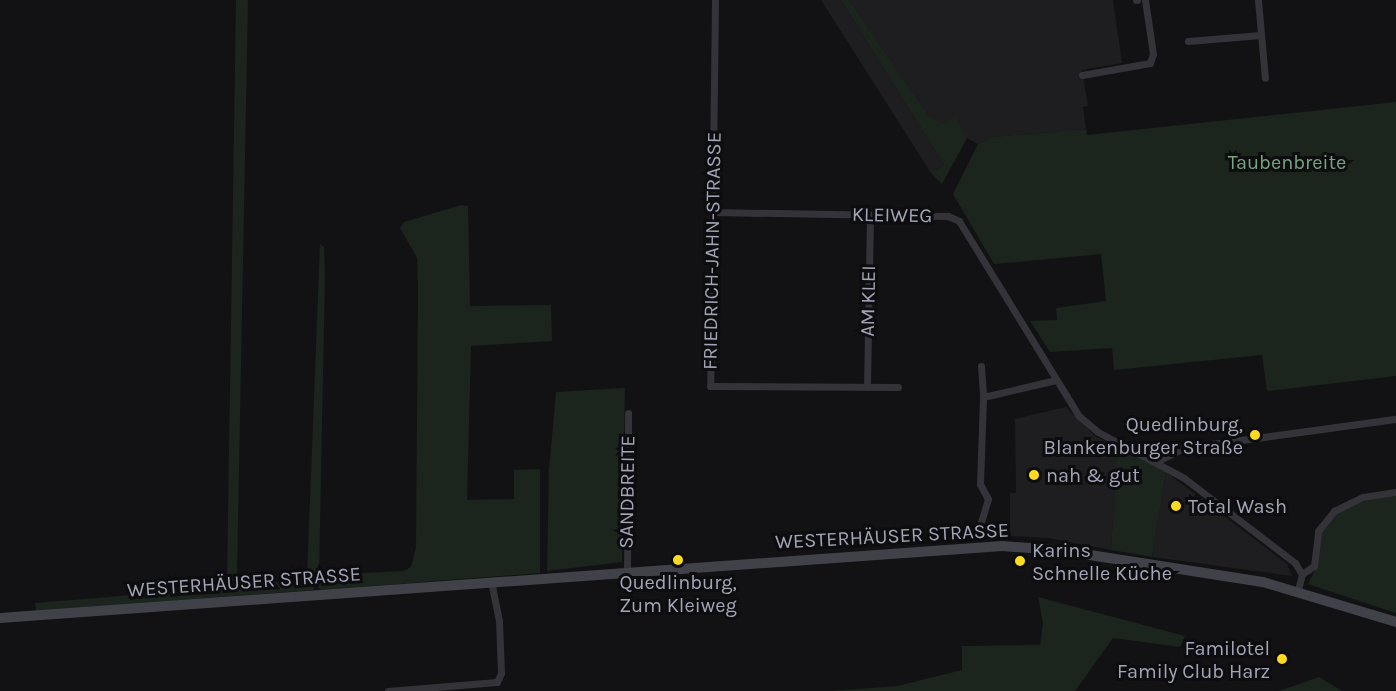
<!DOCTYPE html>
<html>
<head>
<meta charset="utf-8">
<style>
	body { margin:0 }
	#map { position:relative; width:1396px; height:691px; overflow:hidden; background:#121214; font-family:Karla,sans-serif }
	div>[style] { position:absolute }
	.built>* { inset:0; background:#1e1e21 }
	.green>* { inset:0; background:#1c241e }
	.street>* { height:7px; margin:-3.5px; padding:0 3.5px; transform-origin:3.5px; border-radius:3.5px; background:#333339 }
	.secondary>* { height:10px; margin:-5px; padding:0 5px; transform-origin:5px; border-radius:5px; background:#41414a }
	.dots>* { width:16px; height:16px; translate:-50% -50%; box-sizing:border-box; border:3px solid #0d0d0f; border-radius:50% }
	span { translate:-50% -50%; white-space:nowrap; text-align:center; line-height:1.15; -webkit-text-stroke:6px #0d0d0f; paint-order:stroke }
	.park-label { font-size:20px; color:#77a381 }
	.street-label { font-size:20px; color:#a2a5b6 }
	.poi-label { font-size:20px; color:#a2a5b6 }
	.right { translate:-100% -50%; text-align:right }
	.left { translate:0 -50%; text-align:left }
</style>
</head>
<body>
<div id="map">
	<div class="built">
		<i style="clip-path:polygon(821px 0,841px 0,944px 165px,931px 173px)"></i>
		<i style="clip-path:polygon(849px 0,1113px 0,1122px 63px,1082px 70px,1088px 106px,1083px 107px,1086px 129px,992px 137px,978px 144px,967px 138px,956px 117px,943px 123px,929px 116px)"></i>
		<i style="clip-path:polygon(1066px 407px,1096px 437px,1117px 446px,1111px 550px,1049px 538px,1010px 536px,1010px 493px,1016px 493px,1015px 419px)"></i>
		<i style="clip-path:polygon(1166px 472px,1287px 564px,1292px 576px,1152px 557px)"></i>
	</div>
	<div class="green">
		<i style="clip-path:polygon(236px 0,248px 0,237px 574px,241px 582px,265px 584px,307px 577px,320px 244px,324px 247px,325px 274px,319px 575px,404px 571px,411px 567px,416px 548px,418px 289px,417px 258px,400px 228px,404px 222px,461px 205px,468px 206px,470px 306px,551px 305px,552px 341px,471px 346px,467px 500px,514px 499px,514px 470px,540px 469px,540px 573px,321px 590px,315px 584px,313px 590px,36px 611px,35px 603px,220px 588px,227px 582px)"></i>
		<i style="clip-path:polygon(841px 0,849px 0,929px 116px,943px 123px,956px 116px,967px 138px,942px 184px,931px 173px,944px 165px)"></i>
		<i style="clip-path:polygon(1396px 102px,1396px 376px,1267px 391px,1262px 355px,1114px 370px,1112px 348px,1050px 352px,1030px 321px,1057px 320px,1056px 308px,1106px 301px,1101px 254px,994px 264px,953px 194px,978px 144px,992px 137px,1086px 129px,1087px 135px)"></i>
		<i style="clip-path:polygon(625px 388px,622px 562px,547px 571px,549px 469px,556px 392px)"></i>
		<i style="clip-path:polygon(1117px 446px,1166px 472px,1152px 557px,1111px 550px)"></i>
		<i style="clip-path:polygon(1396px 496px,1396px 613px,1308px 584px,1318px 564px,1321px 532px,1336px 513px,1364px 501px)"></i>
		<i style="clip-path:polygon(1038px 597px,1185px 636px,1180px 647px,1113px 638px,1075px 691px,832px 691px,897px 686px,962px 670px,962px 646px,1040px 645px,1043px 623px)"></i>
		<i style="clip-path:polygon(1319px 677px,1342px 691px,1279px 691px)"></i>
	</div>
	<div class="street">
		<i style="left:715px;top:0;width:386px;rotate:90.7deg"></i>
		<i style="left:710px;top:386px;width:188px;rotate:0.3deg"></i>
		<i style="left:1136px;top:0;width:1px"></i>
		<i style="left:1258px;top:0;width:78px;rotate:84.9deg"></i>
		<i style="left:1188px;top:41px;width:73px;rotate:-4.7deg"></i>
		<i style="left:1082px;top:75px;width:69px;rotate:-10deg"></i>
		<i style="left:1150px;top:63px;width:9px;rotate:-72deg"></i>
		<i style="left:1153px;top:54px;width:55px;rotate:-98.4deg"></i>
		<i style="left:713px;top:212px;width:235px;rotate:1deg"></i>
		<i style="left:948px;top:216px;width:12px;rotate:24deg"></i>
		<i style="left:959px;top:221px;width:229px;rotate:58.4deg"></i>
		<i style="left:1079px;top:416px;width:25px;rotate:40deg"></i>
		<i style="left:1098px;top:432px;width:98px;rotate:28.1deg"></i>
		<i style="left:1184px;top:478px;width:140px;rotate:37.4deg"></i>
		<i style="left:1295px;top:563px;width:13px;rotate:58deg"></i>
		<i style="left:1302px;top:574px;width:16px;rotate:104deg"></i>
		<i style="left:981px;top:366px;width:31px;rotate:86deg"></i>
		<i style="left:867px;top:387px;width:172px;rotate:-89deg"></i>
		<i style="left:1156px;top:462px;width:30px;rotate:-27deg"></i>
		<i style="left:1183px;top:448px;width:215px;rotate:-7.8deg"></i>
		<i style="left:981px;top:522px;width:24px;rotate:-73deg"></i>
		<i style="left:988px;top:499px;width:17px;rotate:-118deg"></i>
		<i style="left:980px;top:484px;width:87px;rotate:-88deg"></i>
		<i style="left:983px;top:397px;width:75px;rotate:-13.1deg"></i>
		<i style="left:627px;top:572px;width:159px;rotate:-89.6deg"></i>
		<i style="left:1302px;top:574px;width:14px;rotate:-34deg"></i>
		<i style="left:1314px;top:566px;width:35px;rotate:-83deg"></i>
		<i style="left:1318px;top:531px;width:26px;rotate:-51deg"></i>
		<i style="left:1334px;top:511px;width:32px;rotate:-26deg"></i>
		<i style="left:1363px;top:497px;width:33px;rotate:-9deg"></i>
		<i style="left:388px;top:691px;width:109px;rotate:-4.7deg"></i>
		<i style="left:497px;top:682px;width:10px;rotate:-66deg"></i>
		<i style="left:501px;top:673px;width:52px;rotate:-92.2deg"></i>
		<i style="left:499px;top:621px;width:41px;rotate:-101.3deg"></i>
	</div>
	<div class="secondary">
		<i style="left:0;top:618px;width:1005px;rotate:-4.11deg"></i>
		<i style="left:1002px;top:546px;width:56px;rotate:4.1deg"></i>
		<i style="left:1058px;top:550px;width:207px;rotate:8.9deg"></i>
		<i style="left:1263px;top:582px;width:139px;rotate:16.7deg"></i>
	</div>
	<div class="dots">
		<i style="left:1255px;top:435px;background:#ffdb1f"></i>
		<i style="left:1034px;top:475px;background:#ffdb1f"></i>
		<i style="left:1176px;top:506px;background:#ffdb1f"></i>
		<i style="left:678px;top:560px;background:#ffdb1f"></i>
		<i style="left:1020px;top:561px;background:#ffdb1f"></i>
		<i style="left:1282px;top:659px;background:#ffdb1f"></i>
	</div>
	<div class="park-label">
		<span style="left:1287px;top:162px">Taubenbreite</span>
	</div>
	<div class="street-label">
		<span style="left:892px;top:215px;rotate:1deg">KLEIWEG</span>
		<span style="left:712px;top:251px;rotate:-89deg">FRIEDRICH-JAHN-STRASSE</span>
		<span style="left:868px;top:301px;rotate:-89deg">AM KLEI</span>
		<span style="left:627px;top:492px;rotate:-89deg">SANDBREITE</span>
		<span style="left:892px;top:536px;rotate:-3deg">WESTERHÄUSER STRASSE</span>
		<span style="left:244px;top:582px;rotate:-4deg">WESTERHÄUSER STRASSE</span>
	</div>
	<div class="poi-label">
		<span class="right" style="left:1243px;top:436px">Quedlinburg,<br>Blankenburger Straße</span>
		<span class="left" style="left:1046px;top:475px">nah &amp; gut</span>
		<span class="left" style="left:1188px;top:506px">Total Wash</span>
		<span class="left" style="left:1032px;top:562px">Karins<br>Schnelle Küche</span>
		<span style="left:678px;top:594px">Quedlinburg,<br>Zum Kleiweg</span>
		<span class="right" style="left:1270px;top:660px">Familotel<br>Family Club Harz</span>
	</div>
</div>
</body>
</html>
